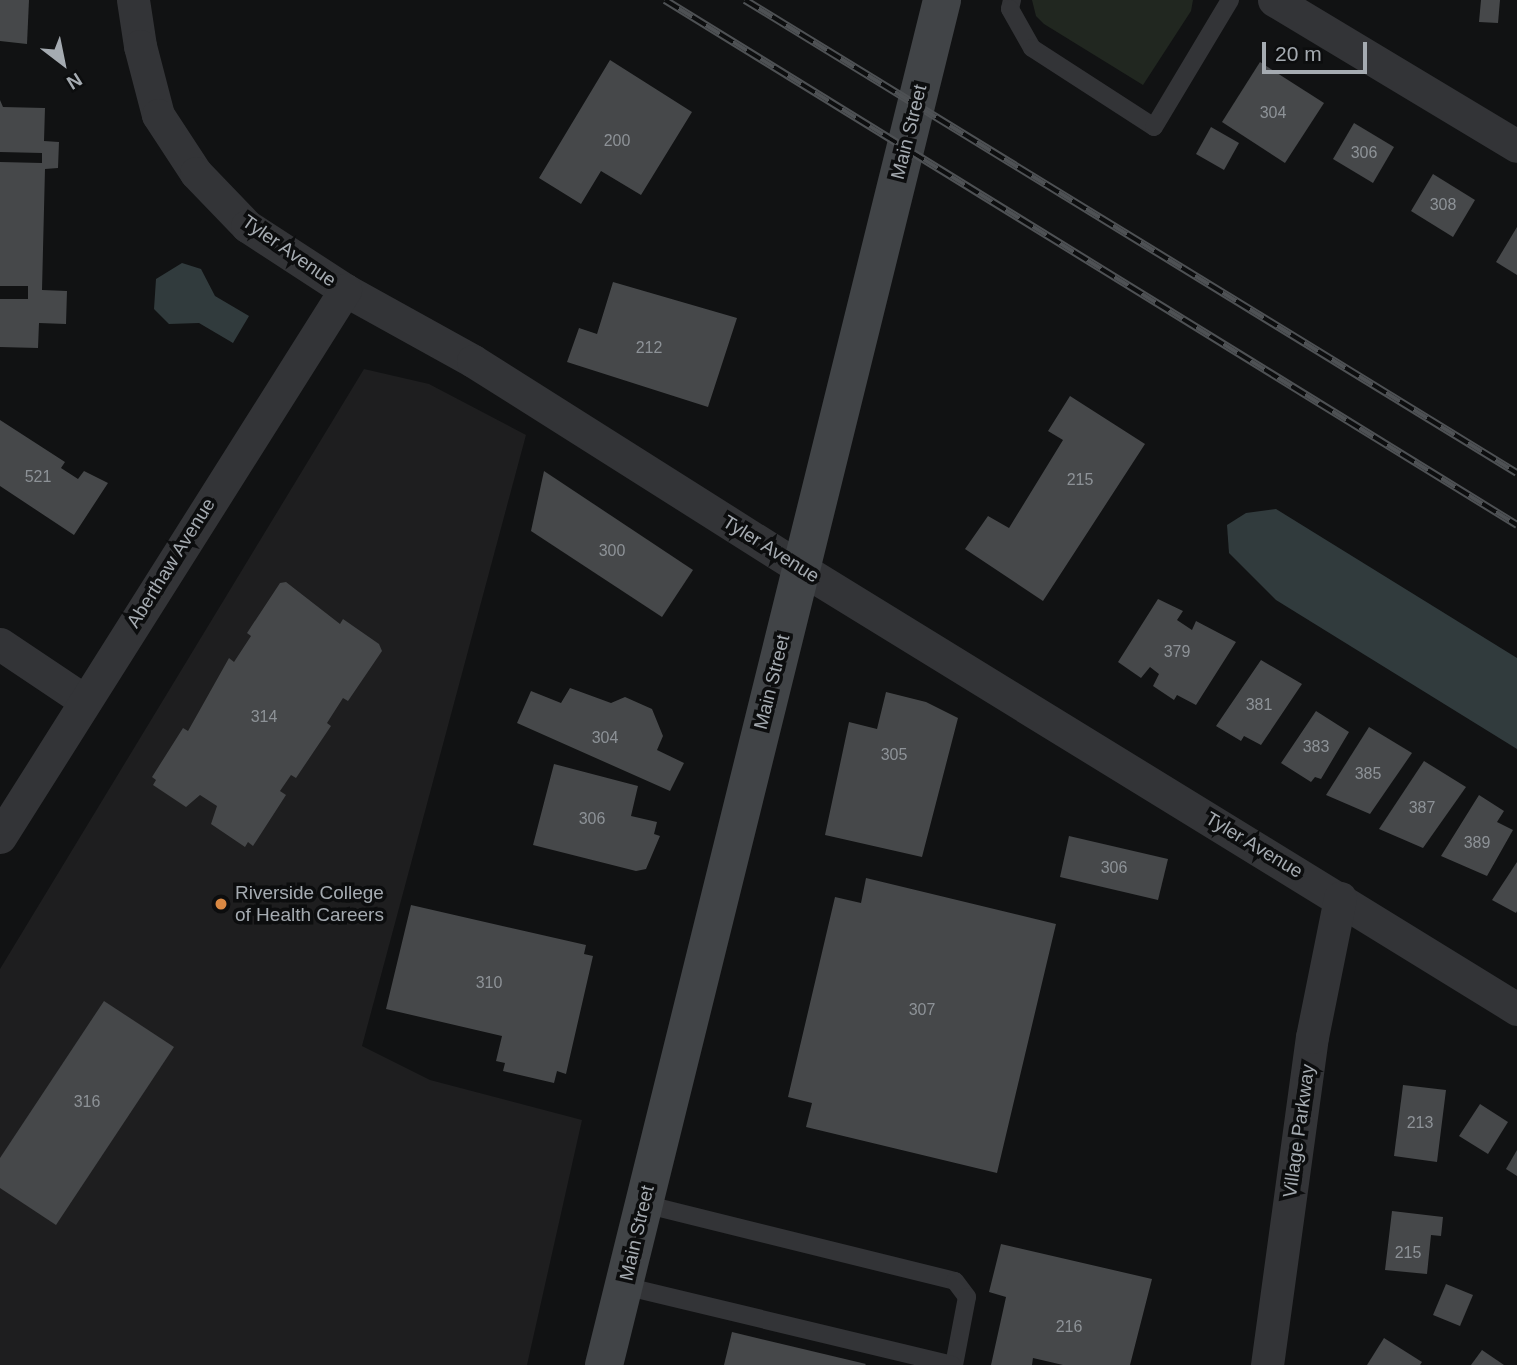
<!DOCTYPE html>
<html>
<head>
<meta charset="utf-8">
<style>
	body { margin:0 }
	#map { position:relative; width:1517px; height:1365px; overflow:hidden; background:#111213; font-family:Helvetica,sans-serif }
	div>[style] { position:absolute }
	.built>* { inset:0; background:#1e1e1f }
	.green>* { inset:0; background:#212720 }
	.water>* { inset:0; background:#313b3d }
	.building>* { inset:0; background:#46484a }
	.lane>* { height:18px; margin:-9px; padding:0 9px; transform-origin:9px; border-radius:9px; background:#333437 }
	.street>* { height:33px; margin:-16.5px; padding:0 16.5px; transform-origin:16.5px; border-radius:16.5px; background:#333437 }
	.secondary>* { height:38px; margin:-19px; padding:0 19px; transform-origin:19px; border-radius:19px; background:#414447 }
	.rail>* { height:8px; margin-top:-4px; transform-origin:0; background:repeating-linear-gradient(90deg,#0c0d0e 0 16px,#4e5154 0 32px); box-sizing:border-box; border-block:2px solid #4e5154 }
	.dots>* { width:19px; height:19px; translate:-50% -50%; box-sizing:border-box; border:4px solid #0c0d0e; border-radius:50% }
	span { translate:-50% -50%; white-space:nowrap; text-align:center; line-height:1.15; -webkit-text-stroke:7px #0c0d0e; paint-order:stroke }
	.number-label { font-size:16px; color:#8d9297 }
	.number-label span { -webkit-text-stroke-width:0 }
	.street-label { font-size:19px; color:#a5abb1 }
	.poi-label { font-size:19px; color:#a5abb1 }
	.left { translate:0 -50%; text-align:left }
	.north { position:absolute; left:28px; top:28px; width:70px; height:70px; -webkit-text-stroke:5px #0c0d0e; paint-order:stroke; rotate:148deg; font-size:19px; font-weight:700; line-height:28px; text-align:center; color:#a5abb1 }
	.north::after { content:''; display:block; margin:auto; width:24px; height:32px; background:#a5abb1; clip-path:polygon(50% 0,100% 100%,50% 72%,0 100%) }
	.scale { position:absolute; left:1262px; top:42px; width:105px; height:32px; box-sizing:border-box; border:4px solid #a5abb1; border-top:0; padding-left:9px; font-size:21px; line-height:24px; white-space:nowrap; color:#a5abb1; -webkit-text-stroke:5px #0c0d0e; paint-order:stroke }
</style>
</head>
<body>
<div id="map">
	<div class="built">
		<i style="clip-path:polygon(364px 369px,429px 384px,526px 435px,362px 1046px,430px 1080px,582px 1120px,527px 1365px,0 1365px,0 969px)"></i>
	</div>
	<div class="green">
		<i style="clip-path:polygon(1032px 0,1193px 0,1191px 11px,1143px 85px,1044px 24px,1036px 16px)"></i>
	</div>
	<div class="water">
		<i style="clip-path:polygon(182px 263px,201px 269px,215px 296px,249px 316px,233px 343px,199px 323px,169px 324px,154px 309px,156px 279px)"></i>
		<i style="clip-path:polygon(1276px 509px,1517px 658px,1517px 749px,1276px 600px,1229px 553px,1227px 525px,1246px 513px)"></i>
	</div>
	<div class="building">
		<i style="clip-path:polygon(0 0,29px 0,27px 44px,0 41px)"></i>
		<i style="clip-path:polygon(1481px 0,1500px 0,1498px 23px,1479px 22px)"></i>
		<i style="clip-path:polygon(610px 60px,692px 112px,641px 195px,601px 171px,581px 204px,539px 178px)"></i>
		<i style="clip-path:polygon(1260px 62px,1324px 103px,1285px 163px,1222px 122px)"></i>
		<i style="clip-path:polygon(0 100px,3px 107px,45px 108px,44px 141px,59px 142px,58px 168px,45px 169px,42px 290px,67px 291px,66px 324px,39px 323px,38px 348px,0 347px,0 299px,28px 299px,28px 286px,0 286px,0 162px,42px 163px,42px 153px,0 152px)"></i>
		<i style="clip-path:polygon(1354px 123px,1394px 147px,1373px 183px,1333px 159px)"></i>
		<i style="clip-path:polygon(1211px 127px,1239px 143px,1224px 170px,1196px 154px)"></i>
		<i style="clip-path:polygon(1433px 174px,1475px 200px,1453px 237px,1411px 211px)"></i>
		<i style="clip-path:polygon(1517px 227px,1517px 275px,1496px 262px)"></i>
		<i style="clip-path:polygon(613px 282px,737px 318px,708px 407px,567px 362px,579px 328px,597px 334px)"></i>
		<i style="clip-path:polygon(1070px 396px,1145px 444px,1043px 601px,965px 549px,988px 516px,1009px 528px,1063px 440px,1048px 431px)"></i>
		<i style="clip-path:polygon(0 420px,65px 462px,61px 468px,78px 479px,84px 471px,108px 483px,74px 535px,0 486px)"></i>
		<i style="clip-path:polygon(544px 471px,693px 570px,662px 617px,531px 531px)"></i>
		<i style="clip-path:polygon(286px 582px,340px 624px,343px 619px,379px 644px,382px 651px,348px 701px,343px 698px,327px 723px,331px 726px,296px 778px,291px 775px,280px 791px,286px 795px,253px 846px,248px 842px,245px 847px,211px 824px,217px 806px,200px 795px,186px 807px,153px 785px,156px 780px,152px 777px,183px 728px,188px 731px,229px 658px,234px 662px,251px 636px,247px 633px,280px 583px)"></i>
		<i style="clip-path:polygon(1158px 599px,1183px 611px,1177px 620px,1192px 630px,1196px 621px,1236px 642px,1196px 705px,1177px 695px,1174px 700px,1153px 686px,1159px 674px,1150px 667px,1141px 678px,1118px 662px)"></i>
		<i style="clip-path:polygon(1261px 660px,1302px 684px,1261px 745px,1244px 736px,1241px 741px,1216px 726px)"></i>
		<i style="clip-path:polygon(570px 688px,611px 703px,625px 697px,652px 709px,663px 736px,657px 750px,684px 763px,670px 791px,517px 723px,531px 691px,561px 703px)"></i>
		<i style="clip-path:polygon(886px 692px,926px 702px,958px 718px,922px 857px,825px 835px,849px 722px,877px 729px)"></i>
		<i style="clip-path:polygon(1316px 711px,1349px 732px,1321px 779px,1315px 777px,1311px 782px,1281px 763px)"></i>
		<i style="clip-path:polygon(1369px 727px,1412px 753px,1370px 814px,1326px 795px)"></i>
		<i style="clip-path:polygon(1424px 761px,1466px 787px,1423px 848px,1379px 829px)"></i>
		<i style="clip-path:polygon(554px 764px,638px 786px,631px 816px,657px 822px,654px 834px,660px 836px,646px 869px,636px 871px,533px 845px)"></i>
		<i style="clip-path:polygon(1479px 795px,1504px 811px,1497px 822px,1513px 830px,1487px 876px,1441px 856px)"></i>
		<i style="clip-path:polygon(1069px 836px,1168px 859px,1158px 900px,1060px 877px)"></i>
		<i style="clip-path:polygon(1517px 862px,1517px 911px,1516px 913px,1492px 900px)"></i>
		<i style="clip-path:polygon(866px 878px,1056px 924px,997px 1173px,806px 1127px,812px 1103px,788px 1097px,835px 897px,861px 903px)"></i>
		<i style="clip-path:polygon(411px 905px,586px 945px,584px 954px,593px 956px,566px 1074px,557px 1071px,554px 1083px,503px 1071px,505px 1063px,496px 1061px,502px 1036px,386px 1009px)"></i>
		<i style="clip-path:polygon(104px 1001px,174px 1047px,56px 1225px,0 1188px,0 1158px)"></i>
		<i style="clip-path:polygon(1403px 1085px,1446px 1090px,1437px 1162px,1394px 1156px)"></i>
		<i style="clip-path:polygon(1480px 1104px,1508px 1122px,1488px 1154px,1459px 1136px)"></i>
		<i style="clip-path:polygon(1517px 1150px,1517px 1176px,1506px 1169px)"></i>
		<i style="clip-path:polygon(1392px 1211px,1443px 1217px,1441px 1236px,1431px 1235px,1427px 1274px,1385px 1270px)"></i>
		<i style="clip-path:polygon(1001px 1244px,1152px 1279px,1130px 1365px,1063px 1365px,1033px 1358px,1032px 1365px,991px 1365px,1006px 1297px,989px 1292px)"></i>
		<i style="clip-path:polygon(1446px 1284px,1473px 1295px,1460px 1326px,1433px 1315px)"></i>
		<i style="clip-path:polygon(732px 1332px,866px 1364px,865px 1365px,724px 1365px)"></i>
		<i style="clip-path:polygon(1384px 1338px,1422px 1362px,1420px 1365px,1367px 1365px)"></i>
		<i style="clip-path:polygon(1482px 1350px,1504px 1365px,1471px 1365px)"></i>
	</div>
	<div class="lane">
		<i style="left:1012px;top:0;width:9px;rotate:103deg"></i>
		<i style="left:1010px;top:9px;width:45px;rotate:60.6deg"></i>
		<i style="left:1032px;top:48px;width:145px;rotate:32.9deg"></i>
		<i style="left:1154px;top:127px;width:148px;rotate:-59.1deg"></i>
		<i style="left:644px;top:1204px;width:320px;rotate:13.9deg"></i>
		<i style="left:955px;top:1281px;width:20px;rotate:53deg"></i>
		<i style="left:967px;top:1297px;width:69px;rotate:100.8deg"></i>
		<i style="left:624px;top:1286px;width:337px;rotate:13.5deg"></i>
	</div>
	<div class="street">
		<i style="left:133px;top:0;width:47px;rotate:81.3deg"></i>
		<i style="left:140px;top:46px;width:71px;rotate:75.4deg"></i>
		<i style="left:158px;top:115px;width:69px;rotate:56.8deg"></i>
		<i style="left:196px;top:173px;width:74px;rotate:46.1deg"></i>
		<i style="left:247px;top:226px;width:117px;rotate:33.1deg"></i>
		<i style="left:345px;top:290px;width:146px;rotate:29deg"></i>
		<i style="left:473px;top:361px;width:387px;rotate:32.3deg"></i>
		<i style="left:800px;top:568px;width:842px;rotate:31.59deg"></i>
		<i style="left:1274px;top:0;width:283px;rotate:31deg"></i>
		<i style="left:0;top:644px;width:102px;rotate:33.8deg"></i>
		<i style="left:0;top:837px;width:647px;rotate:-57.76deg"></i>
		<i style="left:1267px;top:1365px;width:331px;rotate:-82.2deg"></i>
		<i style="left:1312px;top:1037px;width:142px;rotate:-78.6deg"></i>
	</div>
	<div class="secondary">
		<i style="left:604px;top:1365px;width:1406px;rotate:-76.09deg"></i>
	</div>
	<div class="rail">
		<i style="left:665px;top:0;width:1001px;rotate:31.64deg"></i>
		<i style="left:745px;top:0;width:905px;rotate:31.5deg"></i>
	</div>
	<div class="dots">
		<i style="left:221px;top:904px;background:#d98843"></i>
	</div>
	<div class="number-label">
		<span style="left:1273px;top:113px">304</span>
		<span style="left:617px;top:141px">200</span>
		<span style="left:1364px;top:153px">306</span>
		<span style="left:1443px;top:205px">308</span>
		<span style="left:649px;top:348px">212</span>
		<span style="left:38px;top:477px">521</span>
		<span style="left:1080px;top:480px">215</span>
		<span style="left:612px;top:551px">300</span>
		<span style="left:1177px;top:652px">379</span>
		<span style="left:1259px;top:705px">381</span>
		<span style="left:264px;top:717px">314</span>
		<span style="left:605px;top:738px">304</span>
		<span style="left:1316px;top:747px">383</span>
		<span style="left:894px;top:755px">305</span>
		<span style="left:1368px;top:774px">385</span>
		<span style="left:1422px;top:808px">387</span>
		<span style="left:592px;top:819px">306</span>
		<span style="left:1477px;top:843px">389</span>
		<span style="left:1114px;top:868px">306</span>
		<span style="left:489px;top:983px">310</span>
		<span style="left:922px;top:1010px">307</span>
		<span style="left:87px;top:1102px">316</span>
		<span style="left:1420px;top:1123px">213</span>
		<span style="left:1408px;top:1253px">215</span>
		<span style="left:1069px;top:1327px">216</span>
	</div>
	<div class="street-label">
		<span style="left:909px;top:132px;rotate:-76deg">Main Street</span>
		<span style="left:289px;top:251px;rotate:35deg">Tyler Avenue</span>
		<span style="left:771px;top:549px;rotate:32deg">Tyler Avenue</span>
		<span style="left:171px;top:563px;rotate:-58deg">Aberthaw Avenue</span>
		<span style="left:772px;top:682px;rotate:-76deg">Main Street</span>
		<span style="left:1254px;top:845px;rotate:31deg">Tyler Avenue</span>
		<span style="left:1299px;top:1131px;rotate:-82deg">Village Parkway</span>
		<span style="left:637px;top:1233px;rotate:-77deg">Main Street</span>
	</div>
	<div class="poi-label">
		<span class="left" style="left:235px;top:904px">Riverside College<br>of Health Careers</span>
	</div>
	<div class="north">N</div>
	<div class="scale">20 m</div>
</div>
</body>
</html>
